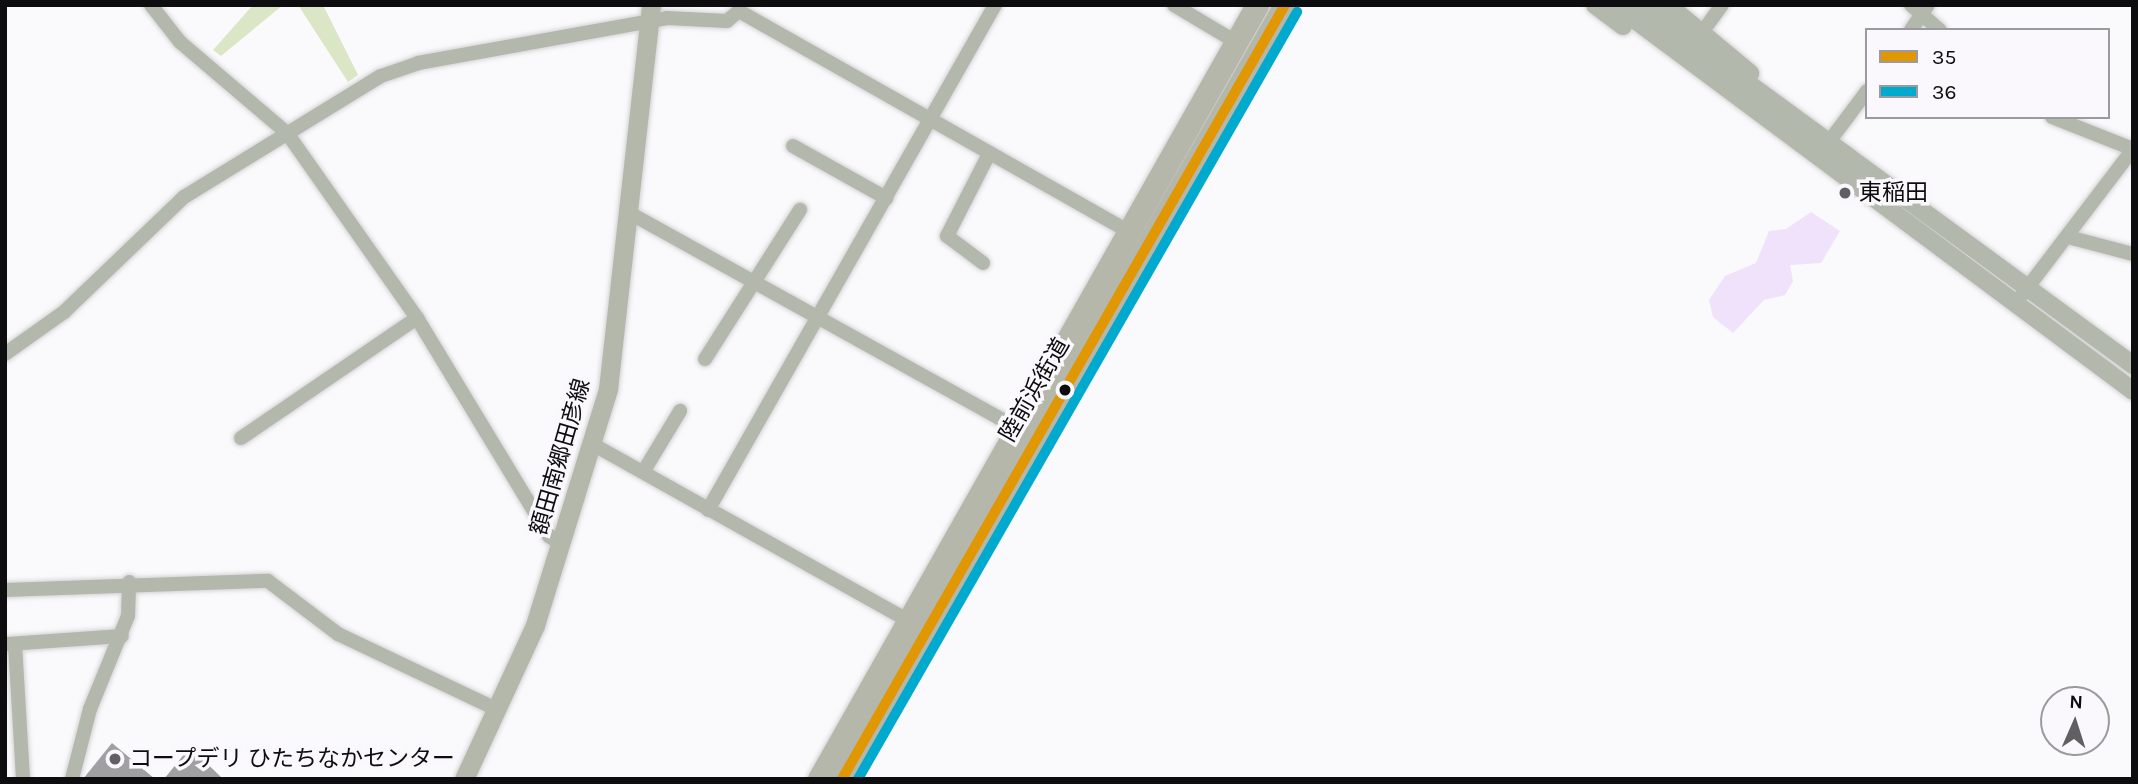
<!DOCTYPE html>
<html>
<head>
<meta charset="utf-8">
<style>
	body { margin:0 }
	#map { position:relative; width:2138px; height:784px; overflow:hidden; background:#faf9fb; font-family:Karla,"Noto Sans JP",sans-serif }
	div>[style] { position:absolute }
	.green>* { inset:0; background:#dbe6c7 }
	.water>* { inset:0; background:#f0e2fa }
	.building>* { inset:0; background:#a09fa1 }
	.roads { filter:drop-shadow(0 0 2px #d4d3d5) drop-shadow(0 0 2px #d4d3d5) }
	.minor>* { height:14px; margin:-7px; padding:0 7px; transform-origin:7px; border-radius:7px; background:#b3b8ac }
	.tertiary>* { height:18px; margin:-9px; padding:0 9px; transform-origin:9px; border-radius:9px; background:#b3b8ac }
	.secondary>* { height:19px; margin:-9.5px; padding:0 9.5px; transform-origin:9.5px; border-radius:9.5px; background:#b3b8aa }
	.trunk>* { height:23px; margin:-11.5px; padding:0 11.5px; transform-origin:11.5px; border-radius:11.5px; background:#b4b7aa }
	.bus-1>* { height:10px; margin:-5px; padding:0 5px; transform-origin:5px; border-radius:5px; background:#e09701 }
	.bus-2>* { height:10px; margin:-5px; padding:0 5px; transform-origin:5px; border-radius:5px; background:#00a9ce }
	.dots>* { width:19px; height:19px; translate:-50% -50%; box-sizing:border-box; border:4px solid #faf8fc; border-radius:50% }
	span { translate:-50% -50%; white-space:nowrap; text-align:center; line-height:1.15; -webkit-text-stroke:7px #faf8fc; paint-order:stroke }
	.poi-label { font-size:23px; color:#0d0c0e }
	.left { translate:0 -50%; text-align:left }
	.street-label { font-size:23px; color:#0d0c0e }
	.frame { position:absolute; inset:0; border:7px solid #0d0c0e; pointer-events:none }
	.legend { position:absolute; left:1865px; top:28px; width:245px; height:91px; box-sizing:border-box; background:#faf8fc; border:2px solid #9b9a9d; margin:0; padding:9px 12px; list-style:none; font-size:21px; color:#0d0c0e }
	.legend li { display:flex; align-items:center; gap:14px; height:35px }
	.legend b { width:35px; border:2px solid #9b9a9d }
	.north { position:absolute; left:2040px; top:686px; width:70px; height:70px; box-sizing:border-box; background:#faf8fc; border:2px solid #9b9a9d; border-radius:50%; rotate:3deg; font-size:19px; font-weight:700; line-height:28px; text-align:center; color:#0d0c0e }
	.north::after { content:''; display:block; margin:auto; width:24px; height:32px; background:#605f61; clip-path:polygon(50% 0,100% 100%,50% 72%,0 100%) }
</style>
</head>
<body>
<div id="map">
	<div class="green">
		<i style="clip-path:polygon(253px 5px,283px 5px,221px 56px,213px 50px)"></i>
		<i style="clip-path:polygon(298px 5px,323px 5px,358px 75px,348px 82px)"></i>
	</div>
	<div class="water">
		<i style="clip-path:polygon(1811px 212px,1840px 231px,1821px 263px,1790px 265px,1793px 281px,1785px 295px,1764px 300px,1733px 333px,1713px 317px,1709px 300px,1725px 276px,1756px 263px,1769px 231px,1786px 229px)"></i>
	</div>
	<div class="building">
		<i style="clip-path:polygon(112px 743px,155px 779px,83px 779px)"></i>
		<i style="clip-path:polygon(190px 747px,223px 779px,164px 779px)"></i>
	</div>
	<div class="roads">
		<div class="minor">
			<i style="left:151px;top:5px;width:47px;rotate:51.9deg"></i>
			<i style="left:180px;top:42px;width:140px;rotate:40.4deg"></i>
			<i style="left:287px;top:133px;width:226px;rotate:54.9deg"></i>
			<i style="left:417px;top:318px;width:255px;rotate:58.8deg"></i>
			<i style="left:549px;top:536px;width:16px;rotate:35deg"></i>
			<i style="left:1174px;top:5px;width:72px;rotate:30.8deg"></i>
			<i style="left:1911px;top:5px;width:38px;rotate:41deg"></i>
			<i style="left:1911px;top:30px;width:30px;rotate:-56deg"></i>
			<i style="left:1703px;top:31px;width:32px;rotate:-54deg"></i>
			<i style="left:2052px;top:117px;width:87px;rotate:21.6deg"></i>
			<i style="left:1828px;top:143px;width:65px;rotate:-53.1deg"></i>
			<i style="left:793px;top:146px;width:107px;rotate:29.2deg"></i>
			<i style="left:626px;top:211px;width:444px;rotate:29deg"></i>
			<i style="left:2068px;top:237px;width:67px;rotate:14.7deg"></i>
			<i style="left:983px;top:263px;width:45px;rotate:-143.1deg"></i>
			<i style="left:947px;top:236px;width:90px;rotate:-62.9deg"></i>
			<i style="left:2015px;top:304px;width:195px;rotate:-52.7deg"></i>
			<i style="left:5px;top:354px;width:72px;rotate:-35.4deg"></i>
			<i style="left:64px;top:312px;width:166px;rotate:-43.8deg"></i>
			<i style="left:184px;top:197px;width:231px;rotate:-31.6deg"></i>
			<i style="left:381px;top:76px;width:39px;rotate:-19deg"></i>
			<i style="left:418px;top:63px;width:253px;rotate:-10.2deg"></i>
			<i style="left:667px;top:18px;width:60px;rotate:2.9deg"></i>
			<i style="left:727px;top:21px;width:16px;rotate:-40deg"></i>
			<i style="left:739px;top:11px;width:445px;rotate:29.5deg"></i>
			<i style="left:705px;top:359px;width:177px;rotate:-57.5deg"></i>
			<i style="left:241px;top:438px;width:213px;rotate:-34.3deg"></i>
			<i style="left:594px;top:445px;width:359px;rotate:29.2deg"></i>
			<i style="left:645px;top:469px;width:68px;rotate:-58.9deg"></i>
			<i style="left:708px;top:510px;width:581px;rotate:-60.39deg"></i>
			<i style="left:5px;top:590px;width:263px;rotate:-2deg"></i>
			<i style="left:268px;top:581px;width:88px;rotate:37.1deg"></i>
			<i style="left:338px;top:634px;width:177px;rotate:25.4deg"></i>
			<i style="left:8px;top:644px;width:114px;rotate:-4deg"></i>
			<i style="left:15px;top:644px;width:135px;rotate:86.6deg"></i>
			<i style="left:72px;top:779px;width:72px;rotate:-75.6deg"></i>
			<i style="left:90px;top:709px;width:100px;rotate:-67.8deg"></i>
			<i style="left:128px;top:616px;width:34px;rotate:-88deg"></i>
		</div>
		<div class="tertiary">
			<i style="left:1595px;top:5px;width:35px;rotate:37deg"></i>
			<i style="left:1615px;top:5px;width:646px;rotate:36.69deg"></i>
			<i style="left:1641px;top:5px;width:610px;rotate:36.19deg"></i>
			<i style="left:1668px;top:5px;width:107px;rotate:39.7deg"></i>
		</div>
		<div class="secondary">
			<i style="left:464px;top:779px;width:170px;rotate:-65.2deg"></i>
			<i style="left:535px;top:625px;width:247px;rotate:-72.8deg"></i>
			<i style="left:608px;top:389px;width:386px;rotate:-83.6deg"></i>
		</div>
		<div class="trunk">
			<i style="left:819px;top:779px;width:889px;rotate:-60.49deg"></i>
			<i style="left:842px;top:779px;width:892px;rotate:-60.22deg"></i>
		</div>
	</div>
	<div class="bus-1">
		<i style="left:842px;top:779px;width:892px;rotate:-60.22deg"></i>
	</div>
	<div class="bus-2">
		<i style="left:858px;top:779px;width:884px;rotate:-60.21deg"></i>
	</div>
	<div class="dots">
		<i style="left:1845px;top:193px;background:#605f61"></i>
		<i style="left:1065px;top:390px;background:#0d0c0e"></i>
		<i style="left:115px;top:759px;background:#605f61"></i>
	</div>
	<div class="poi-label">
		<span class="left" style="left:1859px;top:193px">東稲田</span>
		<span class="left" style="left:129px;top:759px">コープデリ ひたちなかセンター</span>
	</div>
	<div class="street-label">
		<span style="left:1035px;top:390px;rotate:-60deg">陸前浜街道</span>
		<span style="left:561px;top:457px;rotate:-74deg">額田南郷田彦線</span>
	</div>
	<div class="frame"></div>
	<ul class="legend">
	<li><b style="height:9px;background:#e09701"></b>35</li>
	<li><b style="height:9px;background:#00a9ce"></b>36</li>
	</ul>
	<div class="north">N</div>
</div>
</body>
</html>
